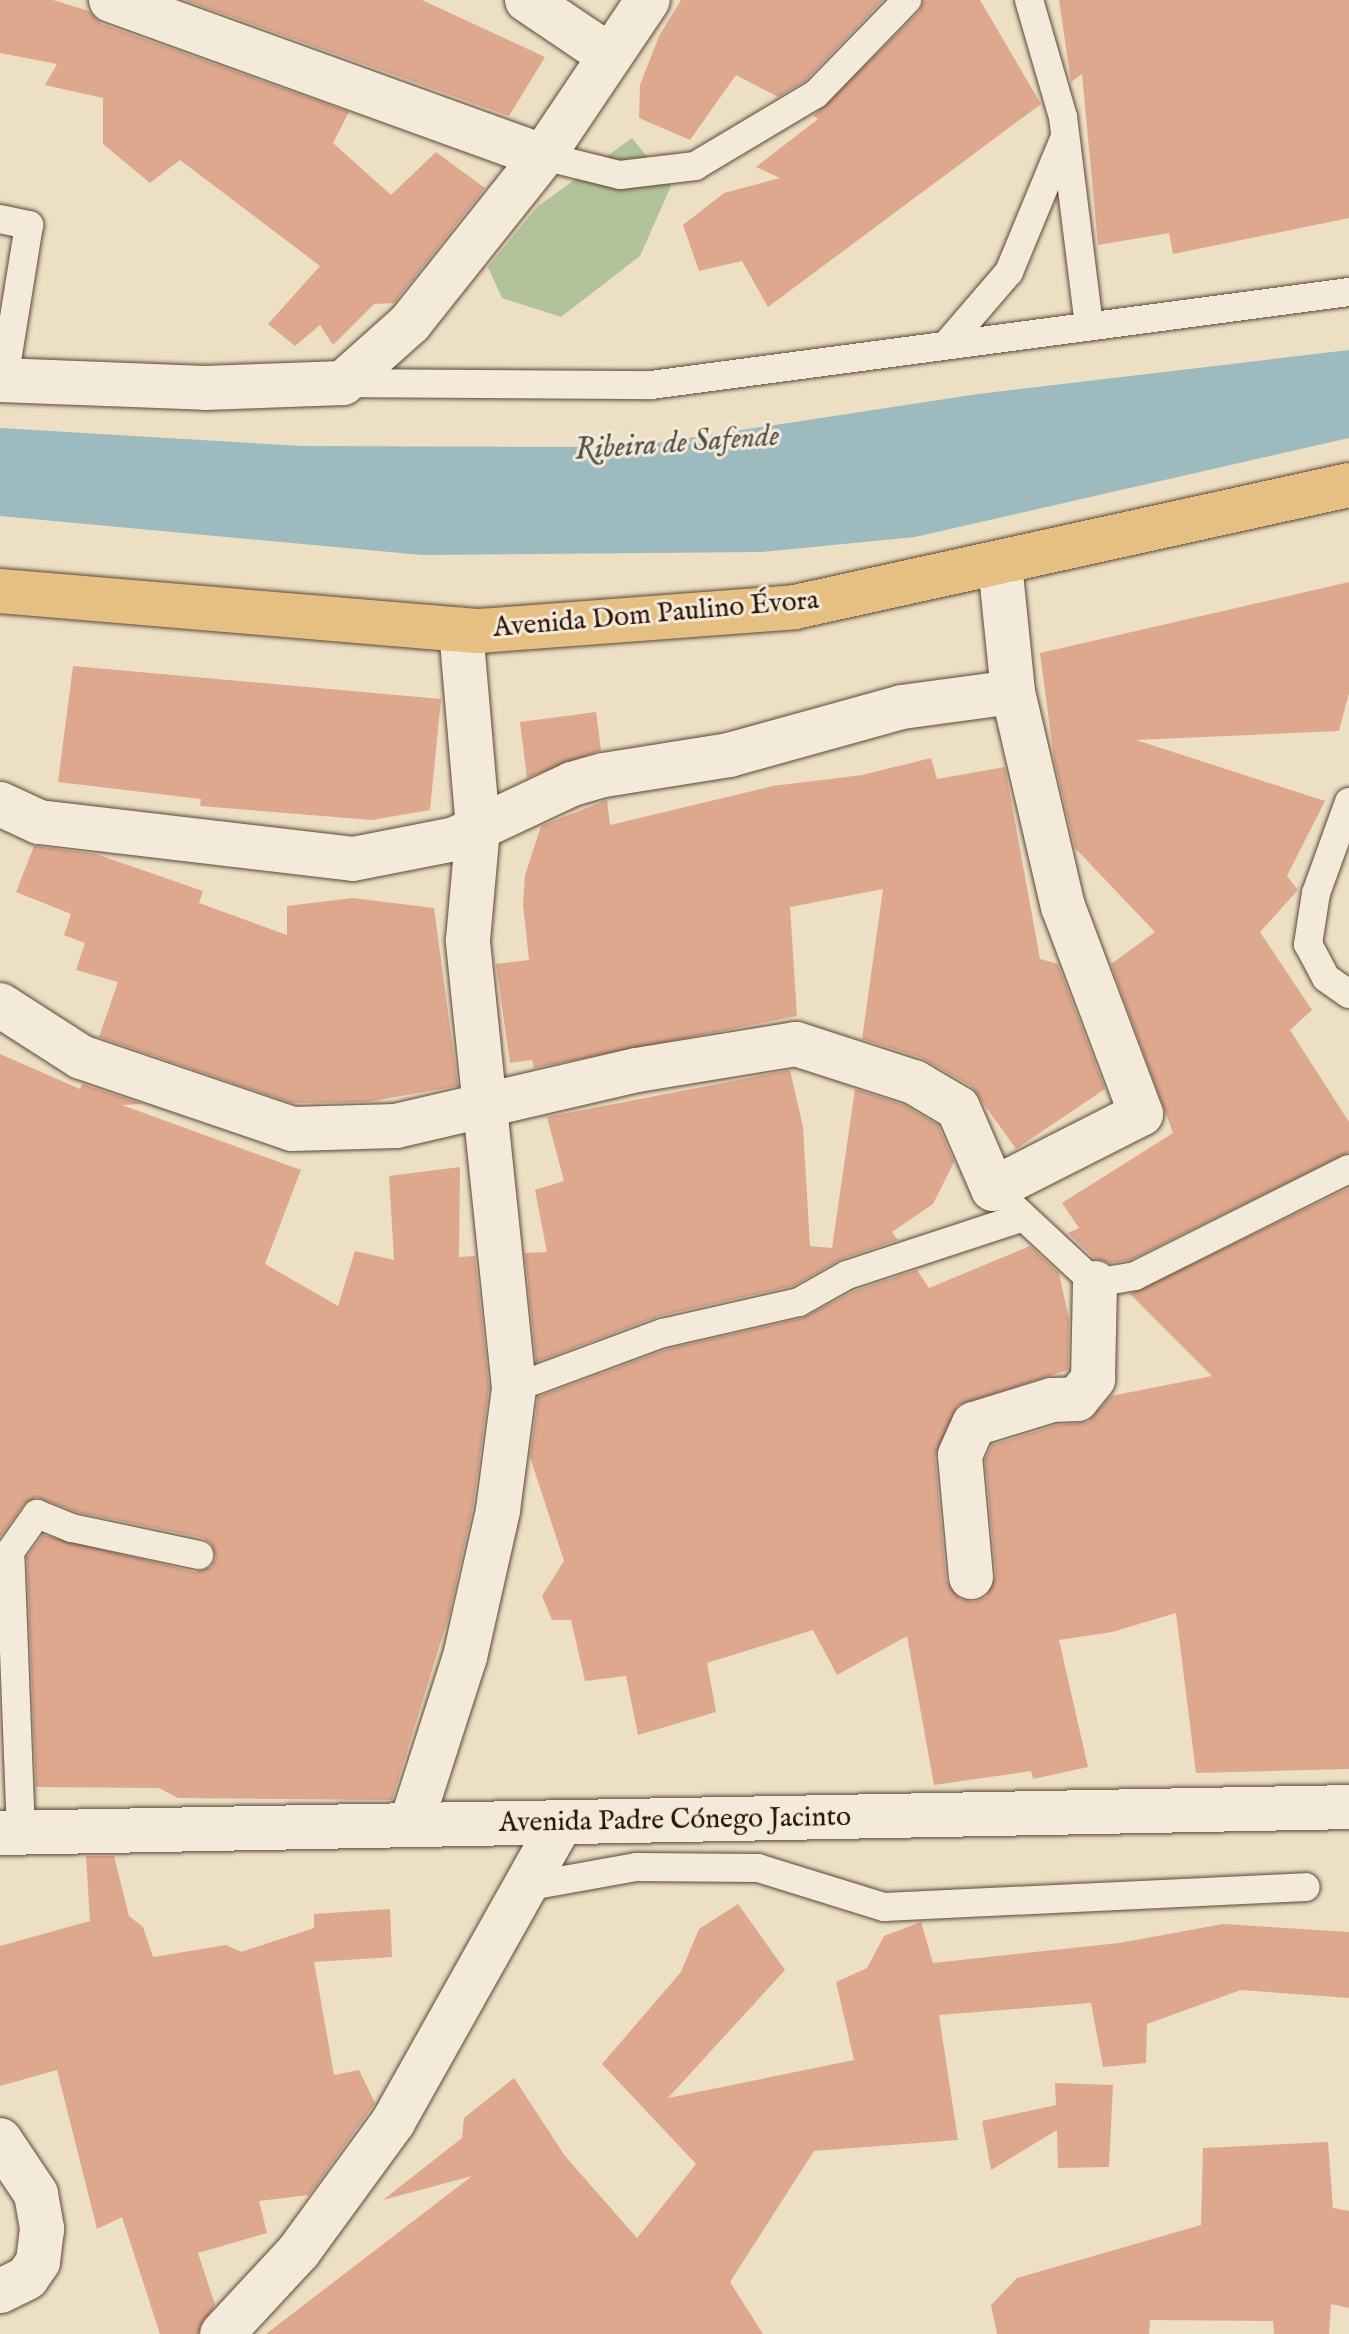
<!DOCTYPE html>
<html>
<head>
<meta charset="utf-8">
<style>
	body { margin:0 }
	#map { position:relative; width:1349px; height:2334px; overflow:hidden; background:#eddfc4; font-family:"IM FELL English",serif }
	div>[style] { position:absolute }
	.green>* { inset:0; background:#b3c399 }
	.water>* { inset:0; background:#9dbabe }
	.building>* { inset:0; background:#dea88f }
	.roads { filter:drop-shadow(0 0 2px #5c4837) drop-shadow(0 0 2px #5c4837) }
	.service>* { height:28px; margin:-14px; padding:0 14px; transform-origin:14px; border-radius:14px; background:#f3ead9 }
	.minor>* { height:44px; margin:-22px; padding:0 22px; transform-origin:22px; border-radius:22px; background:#f3ead9 }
	.tertiary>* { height:44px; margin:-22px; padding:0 22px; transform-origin:22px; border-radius:22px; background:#f3ead9 }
	.primary>* { height:44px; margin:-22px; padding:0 22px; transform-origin:22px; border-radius:22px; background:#e6c082 }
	span { translate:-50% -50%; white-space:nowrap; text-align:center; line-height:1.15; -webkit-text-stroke:6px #f3ead9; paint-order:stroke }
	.street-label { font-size:28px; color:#2b1508 }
	.water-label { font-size:30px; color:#534f48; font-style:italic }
</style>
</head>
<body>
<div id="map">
	<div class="green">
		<i style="clip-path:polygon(632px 138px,671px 186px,640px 256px,561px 317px,502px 298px,488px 267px,537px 207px)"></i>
	</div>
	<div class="water">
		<i style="clip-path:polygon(1349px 350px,1349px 438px,915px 537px,761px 552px,422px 555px,0 516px,0 428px,301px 446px,630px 447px,978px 394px)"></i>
	</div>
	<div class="building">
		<i style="clip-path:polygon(0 0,53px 0,89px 11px,102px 24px,349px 112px,333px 143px,391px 195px,436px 152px,485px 188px,394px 303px,374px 304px,333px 345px,320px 325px,295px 346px,268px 324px,320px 266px,180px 160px,150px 183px,103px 144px,103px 98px,45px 85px,57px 64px,0 53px)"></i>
		<i style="clip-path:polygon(185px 0,422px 0,545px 57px,509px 116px)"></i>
		<i style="clip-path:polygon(681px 0,883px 0,805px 81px,778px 97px,736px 75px,690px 140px,639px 118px,640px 85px,659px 36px)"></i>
		<i style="clip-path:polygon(924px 0,980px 0,1041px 104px,768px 307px,742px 261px,699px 271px,683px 225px,724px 193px,780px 178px,756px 167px,818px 119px,813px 116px,919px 12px)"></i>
		<i style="clip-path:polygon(1059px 0,1349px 0,1349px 218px,1173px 254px,1169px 233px,1098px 245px,1082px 74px,1071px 82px)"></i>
		<i style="clip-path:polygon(1349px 582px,1349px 693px,1339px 731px,1136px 740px,1325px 801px,1287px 876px,1298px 890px,1260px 932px,1312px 1010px,1290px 1030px,1349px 1122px,1349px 1152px,1130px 1260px,1110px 1263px,1094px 1258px,1068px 1233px,1079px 1228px,1062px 1203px,1173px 1133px,1111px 964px,1155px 932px,1075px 848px,1054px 759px,1040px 653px)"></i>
		<i style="clip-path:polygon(73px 666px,441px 699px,430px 810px,372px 820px,200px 806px,201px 799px,58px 782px)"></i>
		<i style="clip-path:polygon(596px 712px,601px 750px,527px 778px,520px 722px)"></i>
		<i style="clip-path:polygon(931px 758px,937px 779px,1005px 767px,1040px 959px,1058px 964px,1105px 1089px,1016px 1149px,971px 1086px,922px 1058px,862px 1039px,883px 889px,790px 907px,797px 1016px,534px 1068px,532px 1060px,510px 1063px,496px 964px,529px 960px,523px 904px,525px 875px,541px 826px,607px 800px,610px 825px,773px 786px,862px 775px)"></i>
		<i style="clip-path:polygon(34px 846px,96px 854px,203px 891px,199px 903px,287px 935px,287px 906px,353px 898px,434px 908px,458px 1086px,367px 1102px,292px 1103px,99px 1037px,118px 982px,76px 970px,85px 943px,64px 935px,71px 914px,16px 892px)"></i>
		<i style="clip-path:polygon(0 1054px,80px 1089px,82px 1084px,143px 1104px,122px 1105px,301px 1170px,265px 1264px,338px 1306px,355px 1251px,394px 1260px,389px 1176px,460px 1167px,459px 1257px,475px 1256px,489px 1388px,473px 1506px,449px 1615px,392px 1800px,178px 1798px,159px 1788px,36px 1787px,27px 1557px,43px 1535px,195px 1572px,211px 1567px,216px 1558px,211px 1543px,203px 1538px,77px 1512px,37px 1497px,24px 1504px,0 1537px)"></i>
		<i style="clip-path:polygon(790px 1070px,803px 1127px,810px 1246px,832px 1248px,855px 1089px,904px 1105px,938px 1125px,954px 1162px,933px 1204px,892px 1232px,898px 1240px,841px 1259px,793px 1286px,659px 1316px,536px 1362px,525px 1253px,547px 1252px,535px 1190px,564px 1181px,547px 1117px)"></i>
		<i style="clip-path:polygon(1349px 1188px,1349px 1769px,1196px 1773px,1176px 1613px,1112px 1632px,1059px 1640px,1088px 1767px,1033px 1779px,1031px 1771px,934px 1785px,907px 1636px,837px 1675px,813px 1630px,707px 1663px,716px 1712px,638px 1735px,626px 1676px,585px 1681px,571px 1620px,552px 1620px,542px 1596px,564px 1561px,530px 1457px,538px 1397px,668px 1349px,803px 1318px,854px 1291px,917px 1270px,929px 1288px,1030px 1246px,1059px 1273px,1069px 1319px,1068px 1370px,958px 1405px,935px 1456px,946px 1580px,960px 1599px,974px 1602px,986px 1597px,996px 1576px,985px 1459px,992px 1445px,1056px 1425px,1088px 1422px,1111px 1396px,1212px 1376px,1130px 1294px)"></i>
		<i style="clip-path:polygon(86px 1856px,114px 1856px,129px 1916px,143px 1927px,153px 1957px,226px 1945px,241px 1952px,314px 1928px,314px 1914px,390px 1909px,392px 1957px,314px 1962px,334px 2075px,359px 2070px,375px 2103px,309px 2195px,259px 2201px,267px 2233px,198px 2253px,215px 2305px,198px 2334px,160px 2334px,122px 2217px,97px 2229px,57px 2070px,0 2086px,0 1946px,90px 1921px)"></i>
		<i style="clip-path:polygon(738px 1904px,785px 1970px,668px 2098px,854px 2060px,836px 1982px,867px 1968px,884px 1936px,921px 1922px,933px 1963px,1119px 1943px,1223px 1924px,1349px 1932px,1349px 1998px,1241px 1990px,1147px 2024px,1146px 2063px,1103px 2067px,1091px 2003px,939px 2015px,958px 2140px,814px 2151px,730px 2282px,763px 2334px,266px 2334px,472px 2176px,383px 2200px,462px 2138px,464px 2118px,514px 2078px,565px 2156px,637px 2238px,696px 2164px,602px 2064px,681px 1972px,699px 1929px)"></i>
		<i style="clip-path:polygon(1055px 2083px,1113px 2085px,1109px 2167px,1058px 2168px,1057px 2130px,991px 2170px,982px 2121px,1056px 2105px)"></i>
		<i style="clip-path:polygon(1328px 2142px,1333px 2208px,1349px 2211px,1349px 2308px,1331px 2304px,1329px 2334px,1274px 2334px,1273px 2321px,1150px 2320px,1149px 2334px,997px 2334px,991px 2305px,1017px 2278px,1201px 2225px,1203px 2148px)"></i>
	</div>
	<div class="roads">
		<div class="service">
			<i style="left:1029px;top:0;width:122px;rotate:73.8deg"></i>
			<i style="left:1063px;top:117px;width:211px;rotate:82.9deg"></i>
			<i style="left:543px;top:156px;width:79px;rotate:13.9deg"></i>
			<i style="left:620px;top:175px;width:76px;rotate:-6.8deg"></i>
			<i style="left:695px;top:166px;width:141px;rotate:-30.8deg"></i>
			<i style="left:816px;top:94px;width:131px;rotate:-45.9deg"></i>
			<i style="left:0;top:219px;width:30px;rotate:12deg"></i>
			<i style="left:29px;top:225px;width:157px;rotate:99.2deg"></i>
			<i style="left:947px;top:344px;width:95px;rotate:-49.3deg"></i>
			<i style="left:1009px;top:272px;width:146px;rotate:-67.5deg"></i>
			<i style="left:343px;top:383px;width:308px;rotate:0.4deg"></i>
			<i style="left:651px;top:385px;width:704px;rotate:-7.59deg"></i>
			<i style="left:1349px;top:802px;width:97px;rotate:109.9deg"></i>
			<i style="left:1316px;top:893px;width:52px;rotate:98.9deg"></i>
			<i style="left:1308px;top:944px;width:38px;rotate:62deg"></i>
			<i style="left:1326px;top:978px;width:28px;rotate:35deg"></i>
			<i style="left:1012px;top:1206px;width:113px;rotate:42.9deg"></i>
			<i style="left:1095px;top:1283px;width:41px;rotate:-9.9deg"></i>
			<i style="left:1135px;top:1276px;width:239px;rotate:-26.6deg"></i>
			<i style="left:514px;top:1388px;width:159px;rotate:-20.3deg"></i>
			<i style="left:663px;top:1333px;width:139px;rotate:-12.8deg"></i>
			<i style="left:799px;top:1302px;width:55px;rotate:-29.4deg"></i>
			<i style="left:847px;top:1275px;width:185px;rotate:-18.2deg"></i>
			<i style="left:21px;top:1833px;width:281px;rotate:-92.2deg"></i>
			<i style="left:10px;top:1552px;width:47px;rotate:-54.6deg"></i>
			<i style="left:37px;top:1514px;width:38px;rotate:22deg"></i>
			<i style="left:72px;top:1528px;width:130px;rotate:12deg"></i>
			<i style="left:525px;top:1887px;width:113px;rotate:-10.2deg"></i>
			<i style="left:636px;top:1867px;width:122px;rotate:0.5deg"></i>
			<i style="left:758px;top:1868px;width:132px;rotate:17.2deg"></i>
			<i style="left:884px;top:1907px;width:422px;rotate:-2.7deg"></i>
		</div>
		<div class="minor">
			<i style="left:111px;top:0;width:459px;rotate:19.9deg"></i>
			<i style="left:527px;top:0;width:100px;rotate:34deg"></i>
			<i style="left:0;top:380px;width:205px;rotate:2.2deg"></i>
			<i style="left:205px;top:388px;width:138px;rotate:-2.1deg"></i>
			<i style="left:343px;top:383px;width:90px;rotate:-41.8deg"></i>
			<i style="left:410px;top:323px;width:213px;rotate:-51.5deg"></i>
			<i style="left:543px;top:156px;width:188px;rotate:-56.1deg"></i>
			<i style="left:0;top:804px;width:43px;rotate:24.8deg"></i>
			<i style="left:39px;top:822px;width:316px;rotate:6.7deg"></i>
			<i style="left:353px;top:859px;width:104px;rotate:-11.1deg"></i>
			<i style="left:455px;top:839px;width:129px;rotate:-25.2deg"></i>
			<i style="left:572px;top:784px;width:33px;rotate:-16deg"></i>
			<i style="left:604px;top:775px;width:127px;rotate:-9.1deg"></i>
			<i style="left:729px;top:755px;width:180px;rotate:-15.5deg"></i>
			<i style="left:902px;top:707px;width:112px;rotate:-7.7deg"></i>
			<i style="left:0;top:1005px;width:96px;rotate:32.7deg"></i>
			<i style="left:81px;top:1057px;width:223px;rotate:18.8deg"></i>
			<i style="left:292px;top:1129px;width:104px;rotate:-1.7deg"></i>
			<i style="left:396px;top:1126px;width:247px;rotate:-13.1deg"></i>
			<i style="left:637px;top:1070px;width:161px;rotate:-9.3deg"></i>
			<i style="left:796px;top:1044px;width:124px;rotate:17.9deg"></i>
			<i style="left:914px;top:1082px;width:51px;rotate:30.6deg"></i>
			<i style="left:958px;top:1108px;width:88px;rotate:66.6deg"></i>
			<i style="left:993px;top:1189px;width:166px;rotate:-26.9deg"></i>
			<i style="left:1141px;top:1114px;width:221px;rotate:-110.6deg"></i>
			<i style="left:1063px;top:907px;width:221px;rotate:-103.1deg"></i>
			<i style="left:1013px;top:692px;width:130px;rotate:-95.8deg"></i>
			<i style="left:971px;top:1577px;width:122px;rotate:-95.2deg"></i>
			<i style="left:960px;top:1455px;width:34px;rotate:-66deg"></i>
			<i style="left:974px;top:1424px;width:82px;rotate:-17.1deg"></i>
			<i style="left:1052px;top:1400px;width:25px;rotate:-2deg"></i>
			<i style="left:1077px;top:1399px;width:26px;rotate:-51deg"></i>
			<i style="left:1093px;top:1379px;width:96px;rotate:-88.8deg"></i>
			<i style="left:411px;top:1824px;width:176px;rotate:-72.1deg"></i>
			<i style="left:465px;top:1657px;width:151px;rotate:-77.3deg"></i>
			<i style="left:498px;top:1510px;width:123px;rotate:-82.5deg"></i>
			<i style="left:514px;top:1388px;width:450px;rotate:-95.9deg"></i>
			<i style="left:468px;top:940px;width:112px;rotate:-84.9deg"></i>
			<i style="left:478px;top:828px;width:199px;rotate:-94.9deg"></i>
			<i style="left:0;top:2140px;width:65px;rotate:56.3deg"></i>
			<i style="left:36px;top:2194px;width:36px;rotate:80deg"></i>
			<i style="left:42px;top:2229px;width:33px;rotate:97deg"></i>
			<i style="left:38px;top:2262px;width:19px;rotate:125deg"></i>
			<i style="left:27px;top:2278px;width:30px;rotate:154deg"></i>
			<i style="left:222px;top:2334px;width:113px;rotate:-47.1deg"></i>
			<i style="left:299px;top:2251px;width:160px;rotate:-53.9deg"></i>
			<i style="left:393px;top:2122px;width:341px;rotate:-60.7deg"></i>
		</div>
		<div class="tertiary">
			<i style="left:0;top:1833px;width:1349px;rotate:-1.1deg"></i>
		</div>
		<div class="primary">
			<i style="left:0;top:591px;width:481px;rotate:4.8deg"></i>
			<i style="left:479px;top:631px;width:317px;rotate:-4.3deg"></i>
			<i style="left:795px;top:607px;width:567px;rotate:-12.42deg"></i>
		</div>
	</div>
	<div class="street-label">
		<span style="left:656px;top:615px;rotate:-5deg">Avenida Dom Paulino Évora</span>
		<span style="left:675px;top:1821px;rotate:-1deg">Avenida Padre Cónego Jacinto</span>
	</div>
	<div class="water-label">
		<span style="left:677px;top:444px;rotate:-4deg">Ribeira de Safende</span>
	</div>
</div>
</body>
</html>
